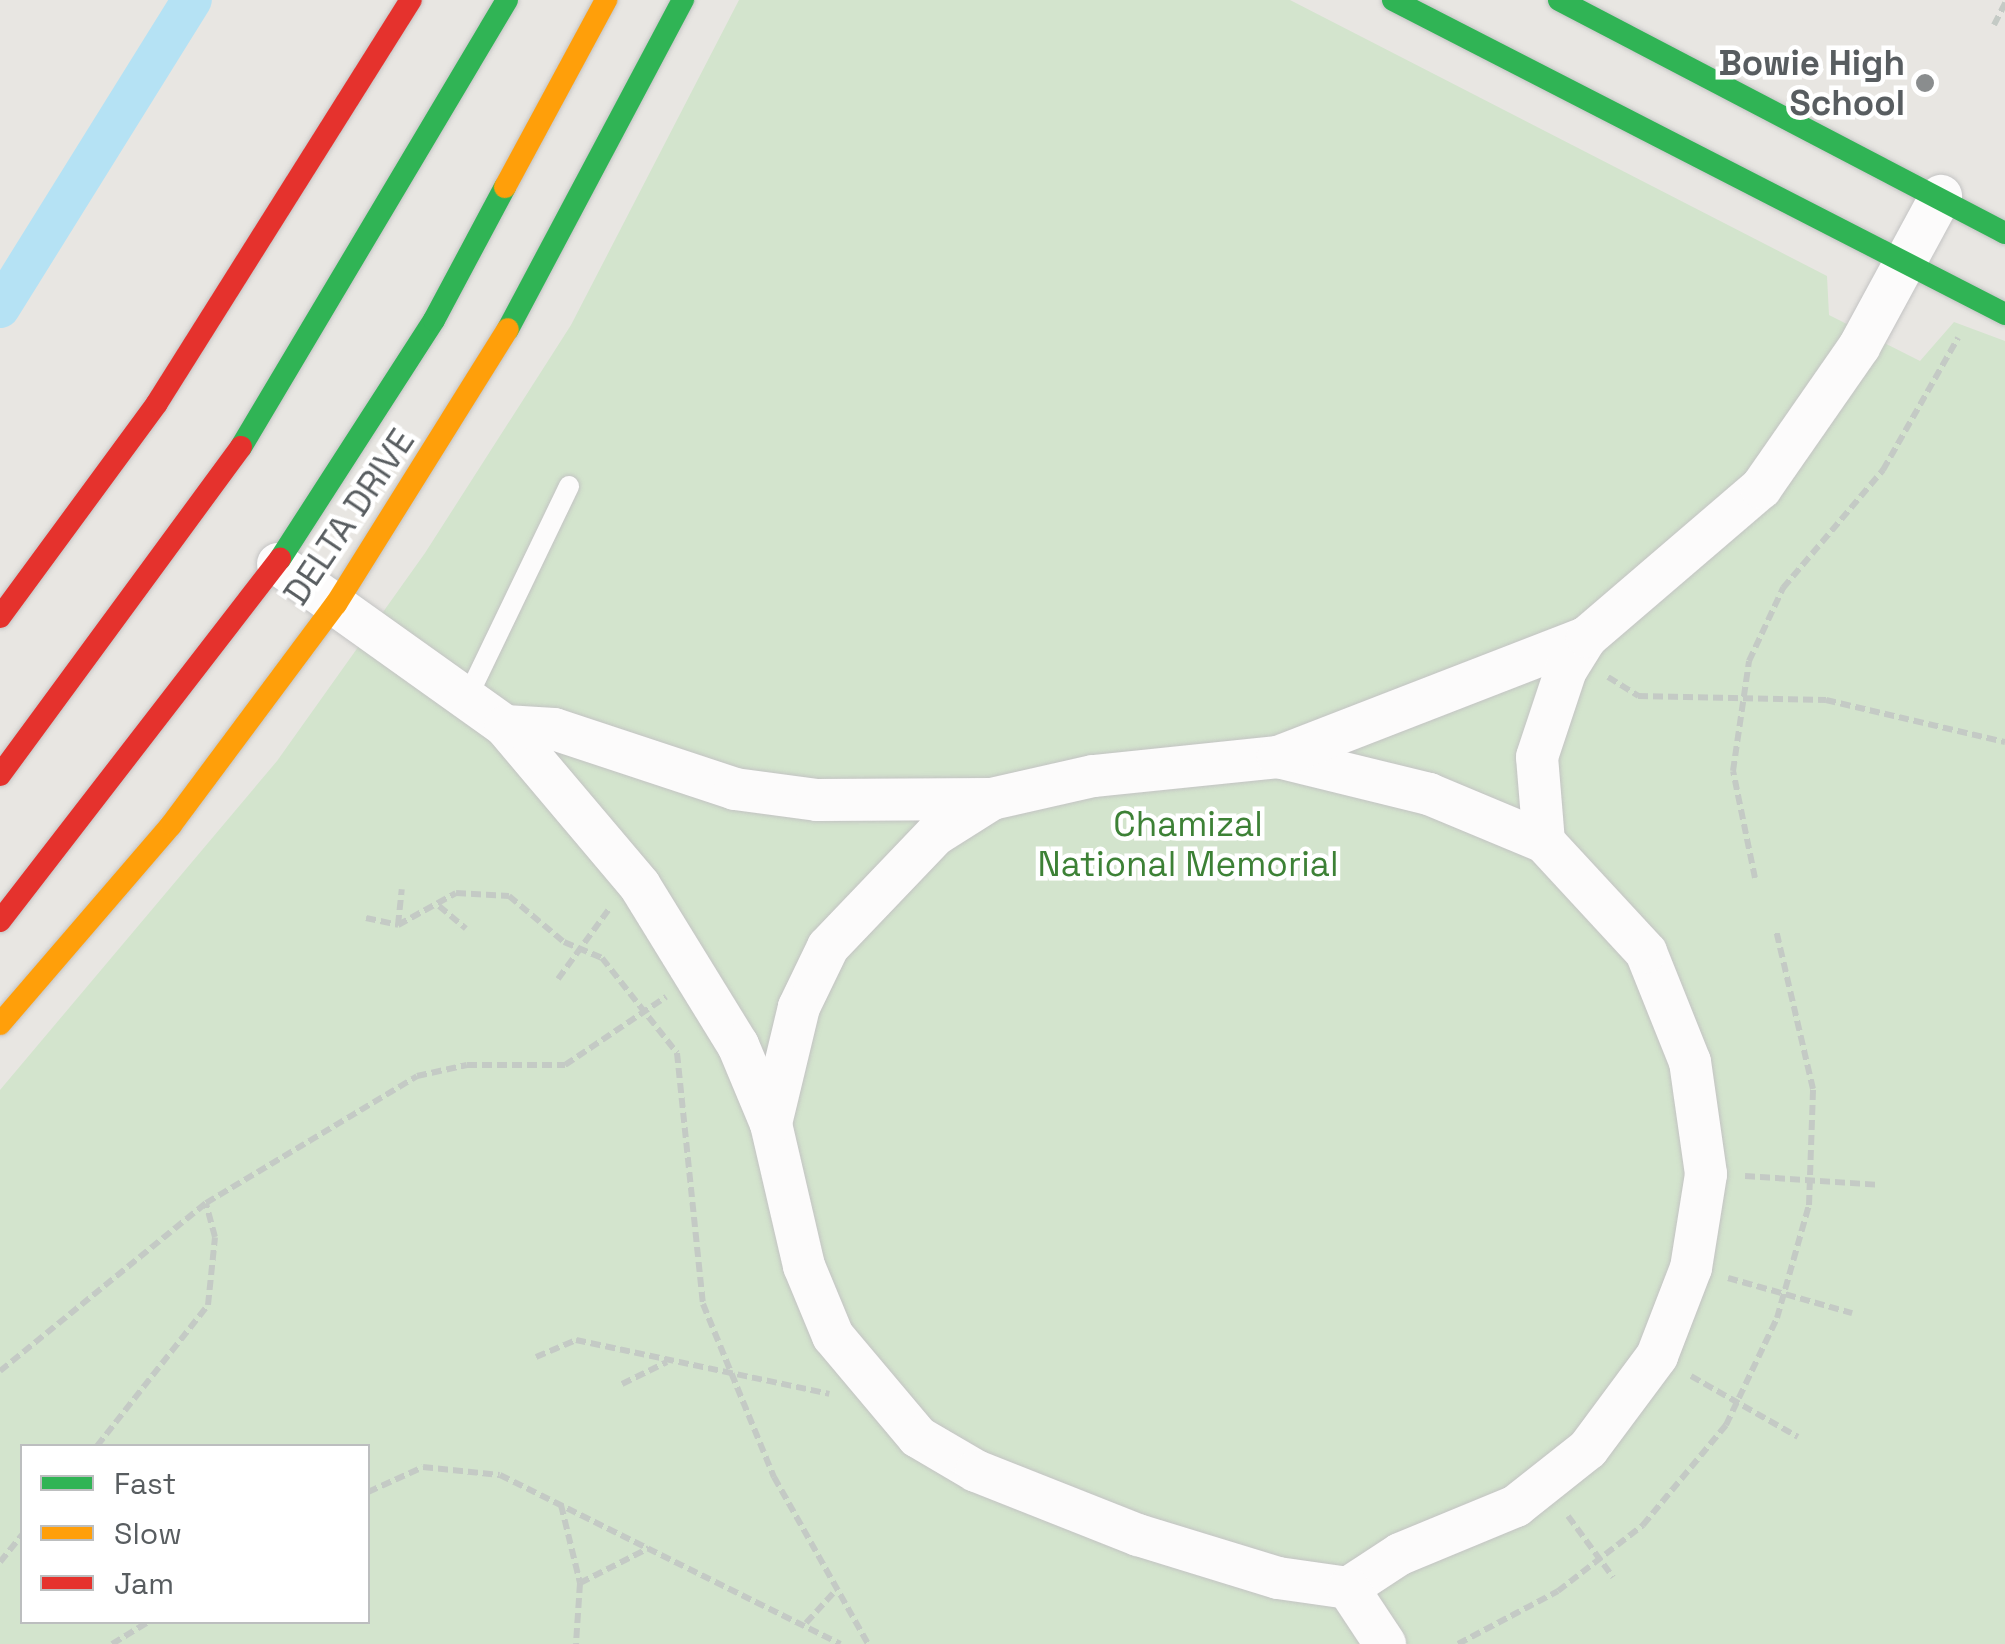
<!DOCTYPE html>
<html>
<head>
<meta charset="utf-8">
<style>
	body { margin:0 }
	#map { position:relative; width:2005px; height:1644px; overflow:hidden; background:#e8e6e2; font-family:"Space Grotesk",sans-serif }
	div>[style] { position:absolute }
	.green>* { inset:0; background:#d3e4cd }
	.canal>* { height:40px; margin:-20px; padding:0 20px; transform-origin:20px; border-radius:20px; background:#b5e2f4 }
	.path>* { height:6px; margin-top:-3px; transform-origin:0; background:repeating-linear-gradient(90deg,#c4cac5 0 10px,transparent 0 15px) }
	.roads { filter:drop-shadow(0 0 2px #c3c3c3) drop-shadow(0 0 2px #c3c3c3) }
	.lane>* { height:20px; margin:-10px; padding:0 10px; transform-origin:10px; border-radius:10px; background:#fcfbfb }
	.street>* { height:42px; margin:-21px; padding:0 21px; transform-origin:21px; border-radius:21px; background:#fcfbfb }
	.fast>* { height:22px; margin:-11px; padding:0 11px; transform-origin:11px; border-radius:11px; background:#30b455 }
	.slow>* { height:22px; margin:-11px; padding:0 11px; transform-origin:11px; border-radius:11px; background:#ff9f0a }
	.jam>* { height:22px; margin:-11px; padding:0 11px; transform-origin:11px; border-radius:11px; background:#e5322d }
	.dots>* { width:28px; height:28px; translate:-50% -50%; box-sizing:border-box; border:5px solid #fff; border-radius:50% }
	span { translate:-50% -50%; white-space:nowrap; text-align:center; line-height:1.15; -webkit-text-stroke:9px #fff; paint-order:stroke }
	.poi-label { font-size:35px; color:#585d60; font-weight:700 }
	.right { translate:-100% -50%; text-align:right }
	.street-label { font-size:35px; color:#585d60 }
	.park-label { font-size:35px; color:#3d8136 }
	.legend { position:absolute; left:20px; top:1444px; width:350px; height:180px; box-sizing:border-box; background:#fff; border:2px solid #bcbebf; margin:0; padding:12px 18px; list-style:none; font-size:30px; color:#585d60 }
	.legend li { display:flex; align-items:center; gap:20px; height:50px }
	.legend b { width:50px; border:2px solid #bcbebf }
</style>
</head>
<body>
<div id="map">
	<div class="green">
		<i style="clip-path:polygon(evenodd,739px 0,1290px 0,1827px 276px,1829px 315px,1920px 361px,1954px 322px,2005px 341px,2005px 1644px,0 1644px,0 1090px,277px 761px,425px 553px,571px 325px,739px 0,22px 1446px,368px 1446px,368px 1622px,22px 1622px,22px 1446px)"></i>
	</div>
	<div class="canal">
		<i style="left:0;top:308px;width:363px;rotate:-58.1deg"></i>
	</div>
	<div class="path">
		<i style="left:1994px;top:25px;width:25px;rotate:-63deg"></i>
		<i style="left:1608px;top:677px;width:36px;rotate:32deg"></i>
		<i style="left:1638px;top:696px;width:188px;rotate:1.2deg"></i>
		<i style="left:1826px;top:700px;width:184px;rotate:13.2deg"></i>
		<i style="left:1755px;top:878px;width:109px;rotate:-101.6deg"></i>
		<i style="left:1733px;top:771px;width:111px;rotate:-81.7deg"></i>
		<i style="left:1749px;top:661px;width:81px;rotate:-65deg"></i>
		<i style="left:1783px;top:588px;width:155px;rotate:-49.7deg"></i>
		<i style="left:1883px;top:470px;width:152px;rotate:-60.4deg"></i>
		<i style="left:439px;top:906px;width:35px;rotate:40deg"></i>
		<i style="left:366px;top:918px;width:33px;rotate:12deg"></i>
		<i style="left:398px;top:925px;width:66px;rotate:-28.9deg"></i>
		<i style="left:456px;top:893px;width:53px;rotate:3.2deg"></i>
		<i style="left:509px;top:896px;width:72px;rotate:39.9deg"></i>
		<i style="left:564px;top:942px;width:41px;rotate:22.8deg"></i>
		<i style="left:602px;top:958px;width:121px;rotate:51.7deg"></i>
		<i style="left:677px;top:1053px;width:252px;rotate:84.1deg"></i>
		<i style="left:703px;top:1304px;width:187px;rotate:67.7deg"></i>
		<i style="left:774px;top:1477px;width:192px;rotate:60.6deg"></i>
		<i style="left:398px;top:925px;width:36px;rotate:-84deg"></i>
		<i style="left:558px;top:979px;width:87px;rotate:-53.9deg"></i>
		<i style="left:1745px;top:1176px;width:134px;rotate:3.8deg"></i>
		<i style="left:1728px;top:1278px;width:129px;rotate:15.8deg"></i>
		<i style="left:536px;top:1357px;width:43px;rotate:-23deg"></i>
		<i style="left:576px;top:1340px;width:259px;rotate:12deg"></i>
		<i style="left:0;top:1371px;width:266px;rotate:-39.2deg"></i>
		<i style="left:206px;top:1203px;width:246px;rotate:-31deg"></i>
		<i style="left:417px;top:1076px;width:51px;rotate:-12.4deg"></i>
		<i style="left:467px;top:1065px;width:98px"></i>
		<i style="left:565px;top:1065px;width:122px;rotate:-34deg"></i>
		<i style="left:1691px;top:1376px;width:123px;rotate:29.7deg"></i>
		<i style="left:622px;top:1384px;width:50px;rotate:-26.1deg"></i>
		<i style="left:97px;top:1446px;width:179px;rotate:-51.8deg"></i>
		<i style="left:208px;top:1305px;width:68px;rotate:-84.1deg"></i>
		<i style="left:215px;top:1237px;width:35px;rotate:-105deg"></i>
		<i style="left:368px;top:1492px;width:60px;rotate:-24.4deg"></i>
		<i style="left:423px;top:1467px;width:77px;rotate:5.9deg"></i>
		<i style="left:500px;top:1475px;width:380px;rotate:26.4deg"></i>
		<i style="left:561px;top:1505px;width:80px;rotate:76.3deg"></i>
		<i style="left:580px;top:1583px;width:61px;rotate:93.8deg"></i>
		<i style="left:1568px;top:1516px;width:76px;rotate:53.6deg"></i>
		<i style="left:0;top:1562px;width:35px;rotate:-51deg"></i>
		<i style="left:580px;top:1583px;width:77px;rotate:-26.9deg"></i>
		<i style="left:806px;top:1623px;width:43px;rotate:-47.8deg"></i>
		<i style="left:112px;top:1644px;width:42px;rotate:-31.4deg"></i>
		<i style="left:1458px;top:1644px;width:113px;rotate:-27.9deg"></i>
		<i style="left:1558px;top:1591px;width:108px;rotate:-37.8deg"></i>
		<i style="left:1643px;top:1525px;width:130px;rotate:-50.3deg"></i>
		<i style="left:1726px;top:1425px;width:119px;rotate:-64.5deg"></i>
		<i style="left:1777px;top:1318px;width:117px;rotate:-74.2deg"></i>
		<i style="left:1809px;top:1205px;width:116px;rotate:-88deg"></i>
		<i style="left:1813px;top:1089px;width:163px;rotate:-103.1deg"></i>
	</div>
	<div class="roads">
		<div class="lane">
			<i style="left:468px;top:696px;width:233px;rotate:-64.3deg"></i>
		</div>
		<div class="street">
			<i style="left:278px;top:564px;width:279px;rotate:35.5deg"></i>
			<i style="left:505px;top:726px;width:209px;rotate:49.8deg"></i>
			<i style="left:640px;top:886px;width:187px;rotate:58.4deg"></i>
			<i style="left:738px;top:1045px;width:86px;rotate:67.3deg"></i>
			<i style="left:771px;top:1124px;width:146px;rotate:76.9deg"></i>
			<i style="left:804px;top:1266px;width:76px;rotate:67.5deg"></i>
			<i style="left:833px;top:1336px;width:132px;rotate:49.9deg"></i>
			<i style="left:918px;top:1437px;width:67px;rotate:30.4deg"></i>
			<i style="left:976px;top:1471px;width:174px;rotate:21.6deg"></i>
			<i style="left:1138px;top:1535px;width:146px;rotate:17.1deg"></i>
			<i style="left:1278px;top:1578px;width:71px;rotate:8.1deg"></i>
			<i style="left:1348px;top:1588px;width:62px;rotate:-33.2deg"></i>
			<i style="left:1400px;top:1554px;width:126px;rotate:-22.5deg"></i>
			<i style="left:1516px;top:1506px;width:92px;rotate:-38.4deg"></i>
			<i style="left:1588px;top:1449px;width:116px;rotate:-53.4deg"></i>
			<i style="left:1657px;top:1356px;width:94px;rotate:-68.9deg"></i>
			<i style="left:1691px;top:1268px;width:95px;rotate:-80.9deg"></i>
			<i style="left:1706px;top:1174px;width:113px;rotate:-98.1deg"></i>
			<i style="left:1690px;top:1062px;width:118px;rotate:-111.8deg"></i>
			<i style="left:1646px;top:952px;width:150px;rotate:-132.8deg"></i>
			<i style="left:1544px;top:842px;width:125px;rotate:-157.3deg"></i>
			<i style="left:1429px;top:794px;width:155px;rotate:-166.2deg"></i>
			<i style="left:1278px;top:757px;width:186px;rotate:174.1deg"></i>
			<i style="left:1093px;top:776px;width:104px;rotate:167.2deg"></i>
			<i style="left:992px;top:799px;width:67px;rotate:147.7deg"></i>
			<i style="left:935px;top:835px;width:155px;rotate:133.7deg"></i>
			<i style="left:828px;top:947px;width:67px;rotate:115.8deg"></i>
			<i style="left:799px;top:1007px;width:120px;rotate:103.5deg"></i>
			<i style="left:505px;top:726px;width:49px;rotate:3.5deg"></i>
			<i style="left:554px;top:729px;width:191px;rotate:18.3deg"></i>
			<i style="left:735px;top:789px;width:83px;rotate:7.6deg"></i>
			<i style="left:817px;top:800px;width:175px;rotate:-0.3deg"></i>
			<i style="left:1278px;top:757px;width:331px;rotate:-21.2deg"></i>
			<i style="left:1544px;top:842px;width:85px;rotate:-94.7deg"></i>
			<i style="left:1537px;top:757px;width:92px;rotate:-71.6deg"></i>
			<i style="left:1566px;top:670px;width:39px;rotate:-58deg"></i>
			<i style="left:1587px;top:637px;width:229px;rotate:-40.6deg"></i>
			<i style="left:1761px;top:488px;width:172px;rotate:-55.2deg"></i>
			<i style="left:1859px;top:347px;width:172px;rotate:-61.5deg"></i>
			<i style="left:1348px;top:1588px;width:67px;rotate:56.5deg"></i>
		</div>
		<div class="fast">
			<i style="left:1393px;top:0;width:688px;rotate:27.16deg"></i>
			<i style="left:1559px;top:0;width:503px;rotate:27.58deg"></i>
			<i style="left:508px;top:329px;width:373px;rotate:-62deg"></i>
			<i style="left:241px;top:447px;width:520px;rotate:-59.24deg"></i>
			<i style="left:280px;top:559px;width:284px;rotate:-57.2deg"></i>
			<i style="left:434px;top:320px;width:151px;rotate:-61.9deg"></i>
		</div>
		<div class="slow">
			<i style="left:505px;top:187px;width:213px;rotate:-61.6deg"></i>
			<i style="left:0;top:1024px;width:262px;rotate:-49.3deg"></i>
			<i style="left:171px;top:825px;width:276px;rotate:-53.3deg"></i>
			<i style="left:336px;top:604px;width:324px;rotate:-58deg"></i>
		</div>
		<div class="jam">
			<i style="left:0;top:617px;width:265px;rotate:-53.7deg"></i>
			<i style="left:157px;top:403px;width:476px;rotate:-57.8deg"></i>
			<i style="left:0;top:775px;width:407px;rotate:-53.7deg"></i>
			<i style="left:0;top:921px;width:458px;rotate:-52.3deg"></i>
		</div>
	</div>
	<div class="dots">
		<i style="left:1925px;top:83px;background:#8a8d8e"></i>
	</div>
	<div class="poi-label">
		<span class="right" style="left:1905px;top:83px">Bowie High<br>School</span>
	</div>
	<div class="street-label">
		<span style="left:349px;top:517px;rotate:-56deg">DELTA DRIVE</span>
	</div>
	<div class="park-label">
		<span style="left:1188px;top:844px">Chamizal<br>National Memorial</span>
	</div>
	<ul class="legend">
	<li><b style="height:12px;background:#30b455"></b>Fast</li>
	<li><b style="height:12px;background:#ff9f0a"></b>Slow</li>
	<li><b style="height:12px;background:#e5322d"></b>Jam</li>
	</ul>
</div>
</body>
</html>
